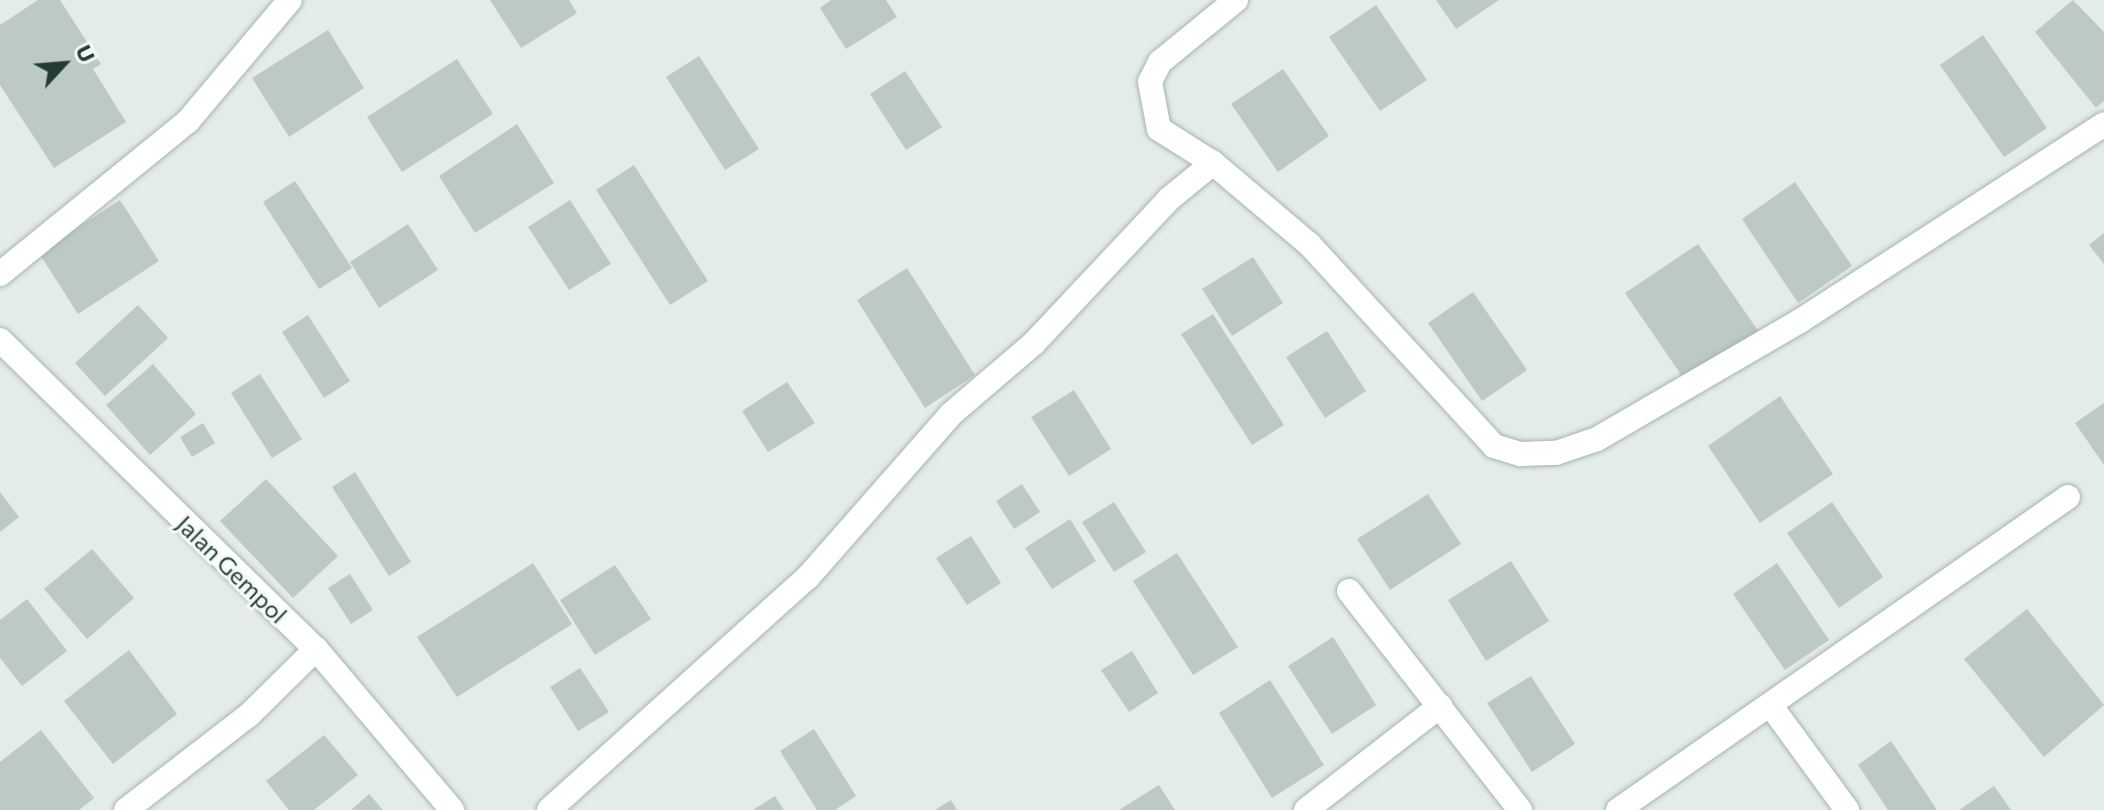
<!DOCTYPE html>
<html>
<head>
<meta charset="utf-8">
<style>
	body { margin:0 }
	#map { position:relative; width:2104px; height:810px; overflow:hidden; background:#e3ece8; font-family:Commissioner,sans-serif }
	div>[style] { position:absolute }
	.building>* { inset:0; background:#bcc9c4 }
	.roads { filter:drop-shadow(0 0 2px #a6b4af) drop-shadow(0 0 2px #a6b4af) }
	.minor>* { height:24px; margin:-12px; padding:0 12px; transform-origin:12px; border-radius:12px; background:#fff }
	.secondary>* { height:24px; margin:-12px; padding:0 12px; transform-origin:12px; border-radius:12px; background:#fff }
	span { translate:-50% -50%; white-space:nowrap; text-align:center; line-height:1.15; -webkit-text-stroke:6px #f4f9f6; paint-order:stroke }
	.street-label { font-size:24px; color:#243c36 }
	.north { position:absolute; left:24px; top:24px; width:80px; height:80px; -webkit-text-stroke:6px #f4f9f6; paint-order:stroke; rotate:64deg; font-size:22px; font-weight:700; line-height:32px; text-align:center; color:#243c36 }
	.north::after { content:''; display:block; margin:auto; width:28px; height:36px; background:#243c36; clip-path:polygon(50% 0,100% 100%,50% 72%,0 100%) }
</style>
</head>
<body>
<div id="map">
	<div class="building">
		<i style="clip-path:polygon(38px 0,60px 0,101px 64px,93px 69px,126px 122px,54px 168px,0 85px,0 25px)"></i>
		<i style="clip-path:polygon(490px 0,569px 0,577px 13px,521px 48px)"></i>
		<i style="clip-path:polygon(831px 0,886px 0,897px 17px,846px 49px,820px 8px)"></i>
		<i style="clip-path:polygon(1436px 0,1499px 0,1456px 29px)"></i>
		<i style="clip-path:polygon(2073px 0,2104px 32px,2104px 101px,2096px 108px,2035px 32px)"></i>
		<i style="clip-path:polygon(1376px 5px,1427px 80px,1380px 111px,1329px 37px)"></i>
		<i style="clip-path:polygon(328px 30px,364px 88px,289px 137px,252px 78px)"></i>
		<i style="clip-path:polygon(1983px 35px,2047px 128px,2004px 157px,1940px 65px)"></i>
		<i style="clip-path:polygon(699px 56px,759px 149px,725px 170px,666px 77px)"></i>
		<i style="clip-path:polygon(457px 59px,493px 114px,402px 172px,367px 117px)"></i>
		<i style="clip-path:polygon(1283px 69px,1329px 136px,1278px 172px,1231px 104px)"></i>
		<i style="clip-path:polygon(905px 71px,942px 127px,906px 150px,870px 94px)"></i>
		<i style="clip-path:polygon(517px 124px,554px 183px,475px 233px,439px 176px)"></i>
		<i style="clip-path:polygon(634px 165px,708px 281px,670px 305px,596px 190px)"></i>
		<i style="clip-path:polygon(295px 181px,352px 268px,319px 289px,263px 202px)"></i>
		<i style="clip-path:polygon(1795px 182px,1852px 266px,1798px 303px,1742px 219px)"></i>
		<i style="clip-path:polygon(120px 200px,159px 261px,78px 314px,39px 253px)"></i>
		<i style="clip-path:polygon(570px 200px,611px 264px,569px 290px,528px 227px)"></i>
		<i style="clip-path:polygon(408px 224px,438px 270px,379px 308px,350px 262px)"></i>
		<i style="clip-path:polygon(2104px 233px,2104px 264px,2089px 245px)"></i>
		<i style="clip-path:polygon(1698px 244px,1759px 332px,1686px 382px,1625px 293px)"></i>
		<i style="clip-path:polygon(1253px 257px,1283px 303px,1232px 336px,1202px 289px)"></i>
		<i style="clip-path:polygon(907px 268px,975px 375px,925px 408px,857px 300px)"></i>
		<i style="clip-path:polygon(1473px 292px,1527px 370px,1482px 401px,1428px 323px)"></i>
		<i style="clip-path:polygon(138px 305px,168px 338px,105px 396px,75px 363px)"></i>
		<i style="clip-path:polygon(1213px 314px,1284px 425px,1252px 445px,1181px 334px)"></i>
		<i style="clip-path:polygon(308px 315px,350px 381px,324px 398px,282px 332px)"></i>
		<i style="clip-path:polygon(1327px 331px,1366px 391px,1325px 418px,1286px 357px)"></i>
		<i style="clip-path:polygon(153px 364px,196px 414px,150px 455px,106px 405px)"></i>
		<i style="clip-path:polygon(260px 374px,302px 439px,272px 458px,231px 393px)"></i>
		<i style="clip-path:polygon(787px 382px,815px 423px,768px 452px,742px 411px)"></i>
		<i style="clip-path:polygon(1074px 390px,1111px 449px,1069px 476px,1031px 417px)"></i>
		<i style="clip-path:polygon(1780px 396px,1833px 474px,1760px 523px,1708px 446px)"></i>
		<i style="clip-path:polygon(2104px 403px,2104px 465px,2075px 423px)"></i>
		<i style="clip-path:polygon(203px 423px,215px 443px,192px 457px,180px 437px)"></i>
		<i style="clip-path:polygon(355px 472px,411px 562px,389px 576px,332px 487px)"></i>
		<i style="clip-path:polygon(266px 479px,338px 556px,293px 598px,220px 521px)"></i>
		<i style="clip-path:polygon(1022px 484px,1040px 512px,1014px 529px,996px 501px)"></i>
		<i style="clip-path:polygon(0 492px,19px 517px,0 532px)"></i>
		<i style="clip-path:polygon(1428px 494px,1461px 544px,1390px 590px,1357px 539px)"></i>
		<i style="clip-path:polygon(1114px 502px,1146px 552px,1114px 572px,1082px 522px)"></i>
		<i style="clip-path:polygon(1832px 502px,1883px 577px,1839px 608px,1787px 533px)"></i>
		<i style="clip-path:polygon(1070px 519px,1096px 561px,1052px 589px,1025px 548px)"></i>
		<i style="clip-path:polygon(971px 536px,1001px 583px,967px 605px,936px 558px)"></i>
		<i style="clip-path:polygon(92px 549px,134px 598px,87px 639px,44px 589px)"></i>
		<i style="clip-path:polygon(1177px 553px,1238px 647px,1193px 675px,1133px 581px)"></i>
		<i style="clip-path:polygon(1511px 561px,1549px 621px,1486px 661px,1448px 600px)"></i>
		<i style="clip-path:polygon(533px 563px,572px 624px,457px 697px,417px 637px)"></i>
		<i style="clip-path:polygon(1777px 563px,1829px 640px,1785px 670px,1733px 594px)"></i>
		<i style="clip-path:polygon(615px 565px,651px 619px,595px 655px,560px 600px)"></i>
		<i style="clip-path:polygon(350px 574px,373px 610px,351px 624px,328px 588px)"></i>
		<i style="clip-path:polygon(27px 599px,67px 651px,22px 686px,0 658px,0 620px)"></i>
		<i style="clip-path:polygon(2027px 609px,2104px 705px,2044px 757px,1964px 659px)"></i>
		<i style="clip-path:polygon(1333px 637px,1376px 705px,1332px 734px,1288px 666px)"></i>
		<i style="clip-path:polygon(129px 650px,177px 714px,113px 764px,64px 701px)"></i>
		<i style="clip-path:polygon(1132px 651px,1158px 693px,1129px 712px,1101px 670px)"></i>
		<i style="clip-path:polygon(580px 668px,609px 712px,578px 731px,550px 687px)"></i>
		<i style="clip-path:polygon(1531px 676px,1575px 744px,1532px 772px,1487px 703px)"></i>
		<i style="clip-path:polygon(1270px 680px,1324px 765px,1272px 798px,1219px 713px)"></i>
		<i style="clip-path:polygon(814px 729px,856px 796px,835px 810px,817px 810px,780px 751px)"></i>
		<i style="clip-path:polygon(41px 730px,94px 798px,79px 810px,0 810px,0 762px)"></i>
		<i style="clip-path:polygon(324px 735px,358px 775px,314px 810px,289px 810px,266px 781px)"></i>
		<i style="clip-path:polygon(1891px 741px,1937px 810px,1888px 810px,1858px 765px)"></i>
		<i style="clip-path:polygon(1159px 785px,1175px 810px,1119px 810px)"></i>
		<i style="clip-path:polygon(1994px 786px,2011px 810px,1959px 810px)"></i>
		<i style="clip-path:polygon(369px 794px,383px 810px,351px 810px)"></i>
		<i style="clip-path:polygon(775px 796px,784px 810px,753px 810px)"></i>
		<i style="clip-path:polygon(951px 800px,957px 810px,935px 810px)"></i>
	</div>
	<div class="roads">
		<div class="minor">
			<i style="left:1236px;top:0;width:98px;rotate:140.8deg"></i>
			<i style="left:1160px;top:62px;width:22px;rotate:117deg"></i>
			<i style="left:1150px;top:82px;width:48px;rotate:79.2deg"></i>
			<i style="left:1159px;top:129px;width:64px;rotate:32.2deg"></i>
			<i style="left:1213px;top:163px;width:126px;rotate:40.2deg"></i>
			<i style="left:1309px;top:244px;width:274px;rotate:47.5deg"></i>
			<i style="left:1494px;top:446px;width:28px;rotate:17deg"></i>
			<i style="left:1521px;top:454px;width:35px;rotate:-2deg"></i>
			<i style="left:1556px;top:453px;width:43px;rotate:-18.9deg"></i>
			<i style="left:1597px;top:439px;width:235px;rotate:-30.2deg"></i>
			<i style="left:1800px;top:321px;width:362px;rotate:-32.9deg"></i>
			<i style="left:0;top:274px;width:242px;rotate:-39.1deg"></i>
			<i style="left:188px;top:121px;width:158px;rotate:-49.9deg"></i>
			<i style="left:1349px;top:591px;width:278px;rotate:52deg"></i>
			<i style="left:1771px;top:706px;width:129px;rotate:53.8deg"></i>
			<i style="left:126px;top:810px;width:155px;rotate:-37.7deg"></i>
			<i style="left:249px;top:715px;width:94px;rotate:-44.6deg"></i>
			<i style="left:549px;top:810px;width:348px;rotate:-42deg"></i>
			<i style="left:808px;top:577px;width:217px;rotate:-48.7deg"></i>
			<i style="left:951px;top:414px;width:109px;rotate:-40.5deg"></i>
			<i style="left:1034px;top:343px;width:197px;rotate:-46.8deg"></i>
			<i style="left:1169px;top:199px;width:57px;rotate:-39.3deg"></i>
			<i style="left:1306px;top:810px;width:170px;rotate:-37.8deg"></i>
			<i style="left:1618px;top:810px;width:548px;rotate:-34.82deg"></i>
		</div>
		<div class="secondary">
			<i style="left:0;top:340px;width:442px;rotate:44.4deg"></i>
			<i style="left:316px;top:649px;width:211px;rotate:49.8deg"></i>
		</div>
	</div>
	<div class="street-label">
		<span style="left:232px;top:569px;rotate:44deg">Jalan Gempol</span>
	</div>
	<div class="north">U</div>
</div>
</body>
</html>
